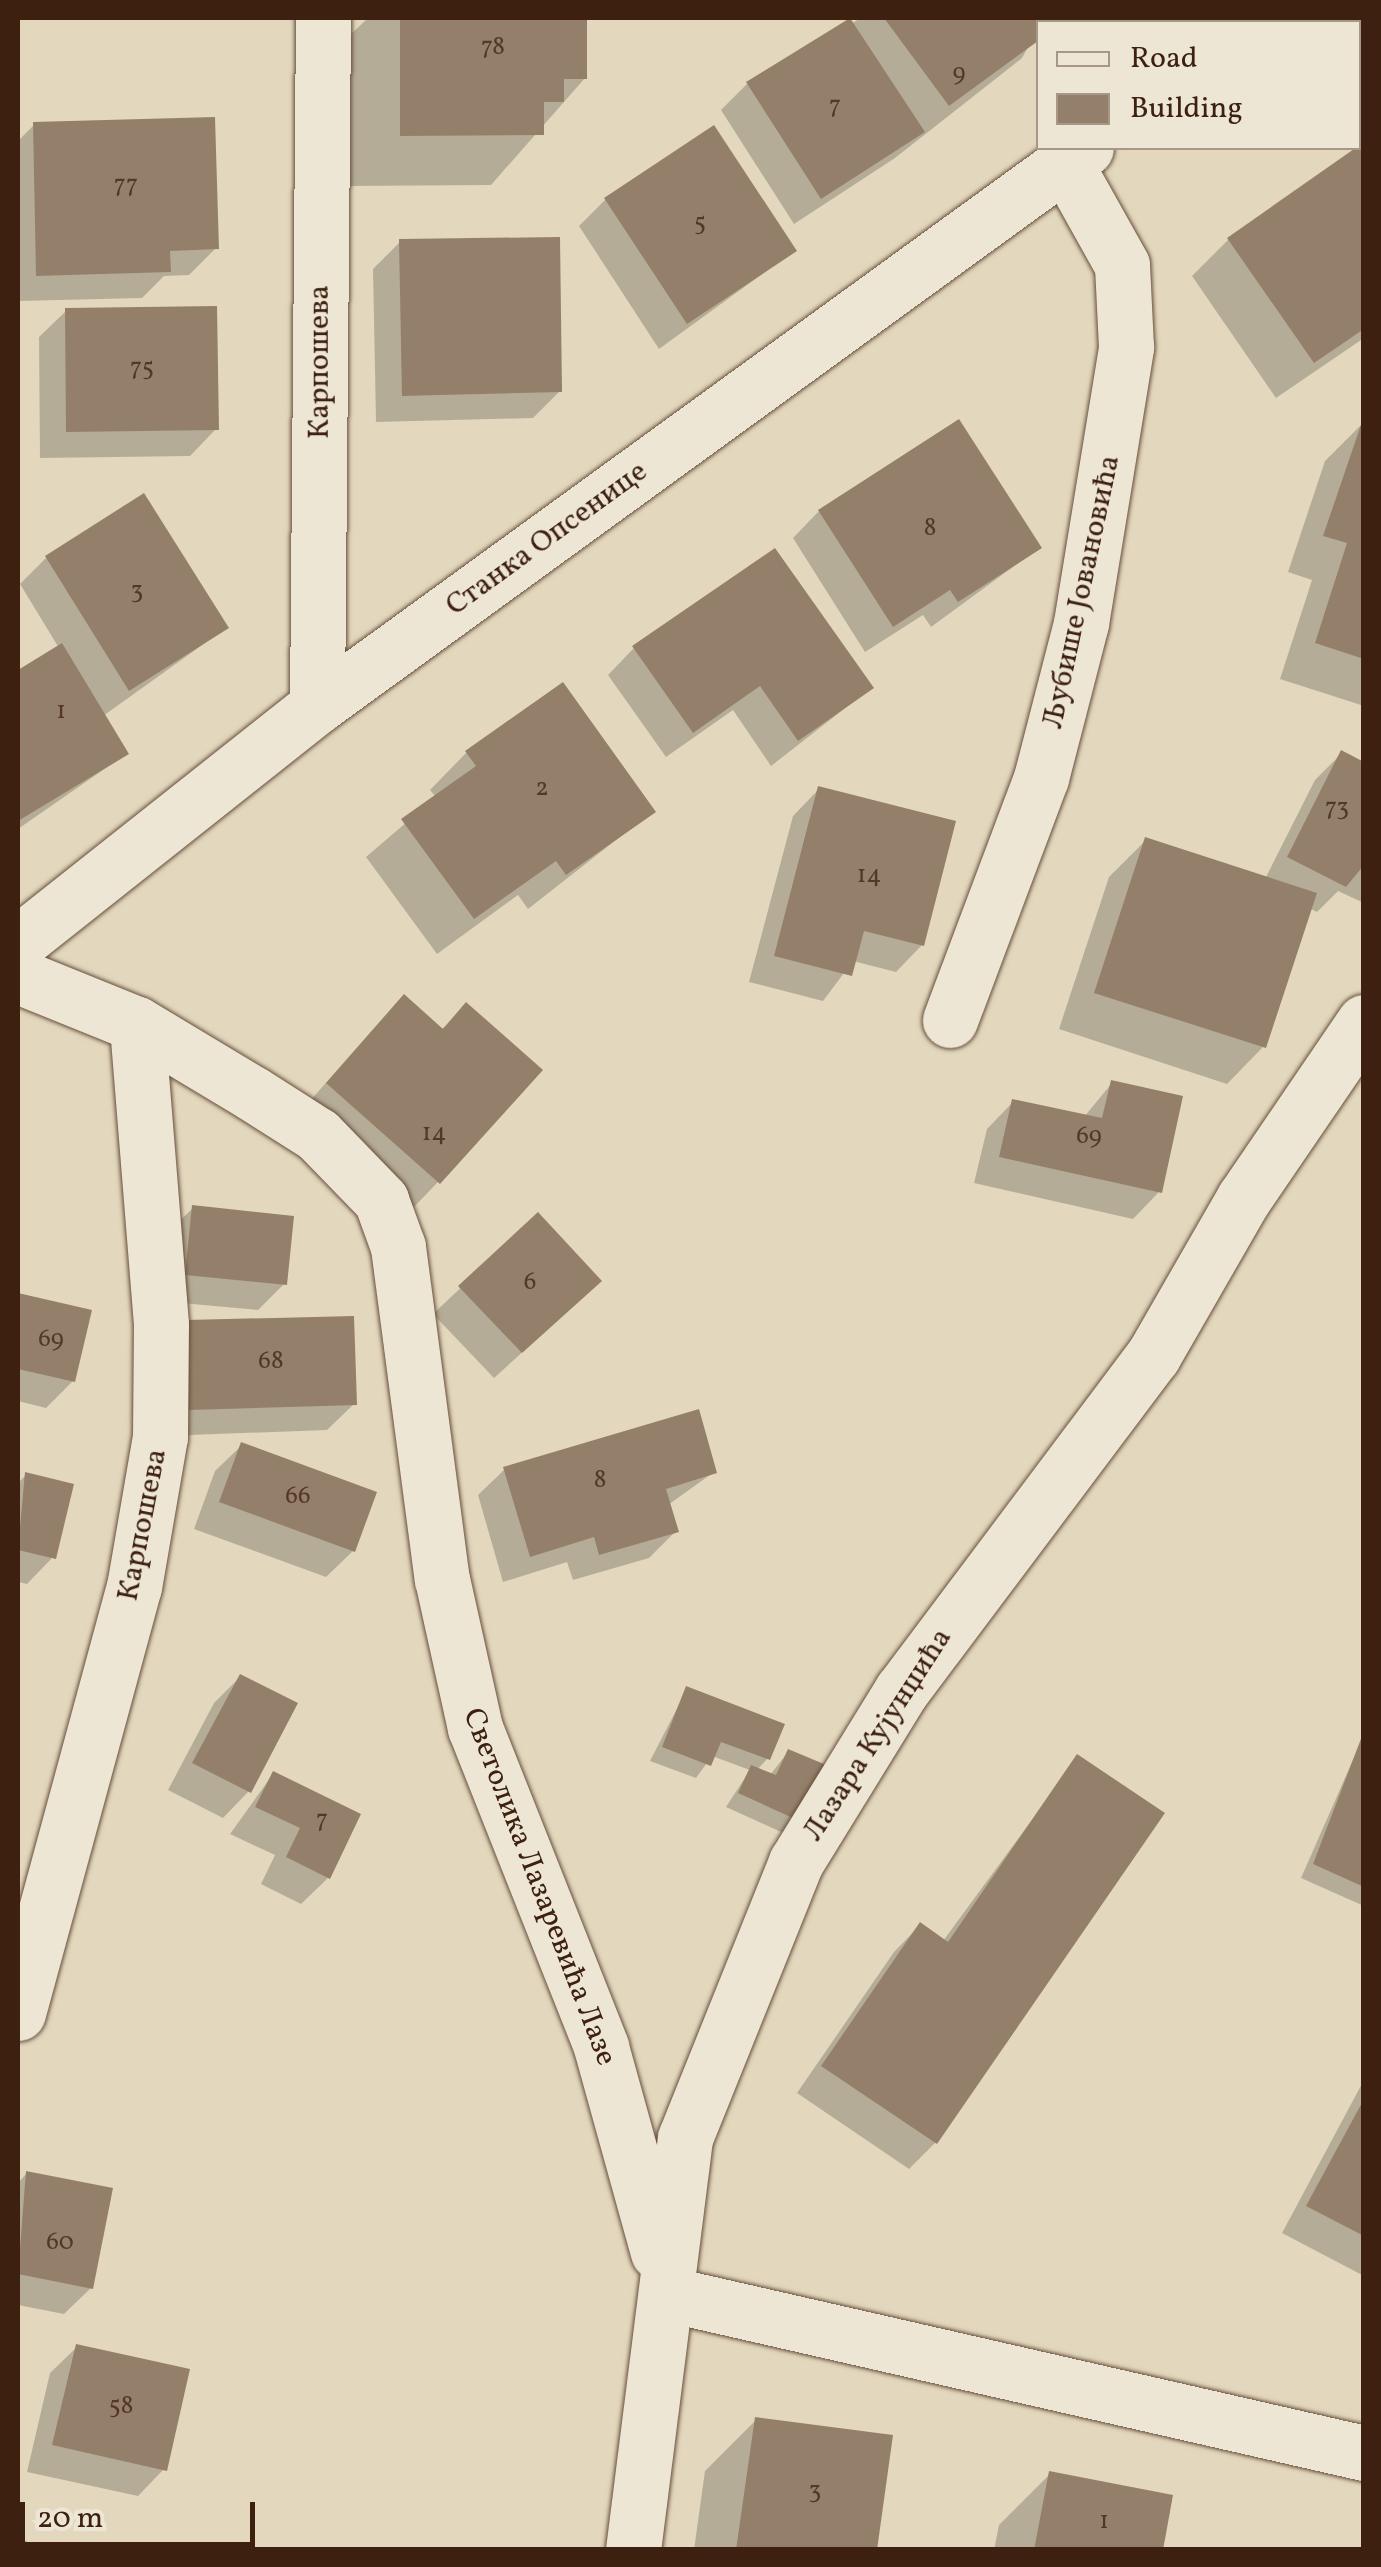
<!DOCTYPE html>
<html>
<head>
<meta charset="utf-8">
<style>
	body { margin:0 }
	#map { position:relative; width:1381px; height:2567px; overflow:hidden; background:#e3d8bd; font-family:Vollkorn,serif }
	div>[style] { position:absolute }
	.shadow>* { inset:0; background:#0003 }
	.building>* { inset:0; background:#94806a }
	.roads { filter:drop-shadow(0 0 2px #674e3c) drop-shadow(0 0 2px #674e3c) }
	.minor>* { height:55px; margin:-27.5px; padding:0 27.5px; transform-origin:27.5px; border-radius:27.5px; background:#ede6d4 }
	span { translate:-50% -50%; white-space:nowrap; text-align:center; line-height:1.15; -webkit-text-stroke:8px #ede6d4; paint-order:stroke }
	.number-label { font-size:25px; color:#543827 }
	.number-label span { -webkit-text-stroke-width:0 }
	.street-label { font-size:30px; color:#3e2011 }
	.frame { position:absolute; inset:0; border:20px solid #3e2011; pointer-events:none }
	.legend { position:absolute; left:1036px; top:20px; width:325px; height:130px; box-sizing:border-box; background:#ede6d4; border:2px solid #a79786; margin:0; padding:12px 18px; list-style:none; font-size:30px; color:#3e2011 }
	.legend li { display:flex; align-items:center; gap:20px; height:50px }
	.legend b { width:50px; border:2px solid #a79786 }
	.scale { position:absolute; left:20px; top:2502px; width:235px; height:45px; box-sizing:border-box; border:5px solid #3e2011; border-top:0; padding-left:12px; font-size:30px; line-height:35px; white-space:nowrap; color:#3e2011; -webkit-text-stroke:8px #ede6d4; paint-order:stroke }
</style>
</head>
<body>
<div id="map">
	<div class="shadow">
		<i style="clip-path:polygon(368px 18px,585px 18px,585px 78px,491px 185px,350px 186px,349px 36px)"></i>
		<i style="clip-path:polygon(861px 18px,1042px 22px,1022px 58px,895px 158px,794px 224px,721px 110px,747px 84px)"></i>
		<i style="clip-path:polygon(34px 125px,216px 248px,189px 275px,164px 276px,142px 298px,18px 301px,18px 141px)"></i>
		<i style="clip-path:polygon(1364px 146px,1364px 338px,1276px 398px,1192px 276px,1228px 240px)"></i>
		<i style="clip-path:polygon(605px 200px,794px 251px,659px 349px,579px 226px)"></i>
		<i style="clip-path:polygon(400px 242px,560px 391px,533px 418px,376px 422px,373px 269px)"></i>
		<i style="clip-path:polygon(66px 311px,216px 429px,190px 456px,40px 458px,39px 337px)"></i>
		<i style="clip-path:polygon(1361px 425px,1364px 425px,1364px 706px,1280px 679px,1312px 580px,1288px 572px,1325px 461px)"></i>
		<i style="clip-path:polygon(819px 511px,1039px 548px,931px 627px,923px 615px,865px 652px,793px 538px)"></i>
		<i style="clip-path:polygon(46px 558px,226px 628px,103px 716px,126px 754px,18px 829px,18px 673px,59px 648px,20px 584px)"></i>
		<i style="clip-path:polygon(634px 648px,871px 688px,771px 766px,733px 710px,666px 757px,608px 675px)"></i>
		<i style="clip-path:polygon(562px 685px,653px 811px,528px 909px,518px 895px,437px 954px,366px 857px,436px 797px,430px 790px,466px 753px)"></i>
		<i style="clip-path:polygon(1342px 753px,1364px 764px,1364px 903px,1338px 891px,1317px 912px,1309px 908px,1263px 1047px,1227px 1084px,1059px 1029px,1109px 877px,1146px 840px,1265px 879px,1315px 780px)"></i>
		<i style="clip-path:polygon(819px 789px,922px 945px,896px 972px,853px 961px,823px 1001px,749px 982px,793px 816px)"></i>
		<i style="clip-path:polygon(466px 1005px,438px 1182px,412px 1209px,301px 1111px,378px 1024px,441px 1030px)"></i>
		<i style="clip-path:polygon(1112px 1083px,1159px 1192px,1133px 1219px,974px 1183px,987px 1129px,1013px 1102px,1084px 1117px)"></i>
		<i style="clip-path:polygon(193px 1208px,284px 1284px,258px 1310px,159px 1301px,166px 1234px)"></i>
		<i style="clip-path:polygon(538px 1215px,572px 1307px,494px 1378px,433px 1314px)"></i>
		<i style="clip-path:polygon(18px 1296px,89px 1312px,73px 1381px,46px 1408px,18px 1401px)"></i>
		<i style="clip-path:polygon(160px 1349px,354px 1404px,327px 1430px,162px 1436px)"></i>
		<i style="clip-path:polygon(242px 1445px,353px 1551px,326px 1577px,194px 1529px,215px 1471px)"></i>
		<i style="clip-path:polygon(505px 1469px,714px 1472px,668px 1505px,676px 1531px,649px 1558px,573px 1580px,567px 1562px,503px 1582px,478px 1495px)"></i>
		<i style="clip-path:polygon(26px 1475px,53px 1557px,27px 1584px,18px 1582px,18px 1483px)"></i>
		<i style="clip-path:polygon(240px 1677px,249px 1791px,223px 1818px,168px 1790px,214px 1703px)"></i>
		<i style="clip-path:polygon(687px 1689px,768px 1758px,757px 1770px,770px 1775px,788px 1752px,827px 1768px,790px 1836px,726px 1807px,750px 1770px,712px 1756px,696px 1778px,650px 1761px)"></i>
		<i style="clip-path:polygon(1363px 1737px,1364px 1737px,1364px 1906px,1301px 1878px)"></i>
		<i style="clip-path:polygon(1078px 1757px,935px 2143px,909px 2169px,797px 2093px,894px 1952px,920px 1925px,943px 1941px)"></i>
		<i style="clip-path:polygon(273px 1774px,328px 1878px,301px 1904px,261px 1884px,275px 1855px,230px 1834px)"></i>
		<i style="clip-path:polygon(1364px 2080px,1364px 2276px,1282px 2233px)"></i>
		<i style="clip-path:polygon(26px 2174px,91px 2288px,64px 2314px,18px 2305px,18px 2183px)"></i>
		<i style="clip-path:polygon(77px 2347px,164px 2469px,138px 2496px,27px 2472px,50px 2373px)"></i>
		<i style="clip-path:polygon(756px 2420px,875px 2550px,694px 2550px,705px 2471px)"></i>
		<i style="clip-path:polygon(1050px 2474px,1160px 2550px,994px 2550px,999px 2525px)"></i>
		<i style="clip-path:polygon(18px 2539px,27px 2541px,26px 2550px,18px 2550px)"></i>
	</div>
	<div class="building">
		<i style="clip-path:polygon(400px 18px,587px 18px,587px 79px,564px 79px,564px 102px,544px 102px,544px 135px,400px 136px)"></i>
		<i style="clip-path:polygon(850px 18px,925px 132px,821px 199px,746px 82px)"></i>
		<i style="clip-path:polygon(884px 18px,1041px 18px,1045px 22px,1038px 41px,949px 106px)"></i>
		<i style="clip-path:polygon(215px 117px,219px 249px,170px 251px,171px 272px,36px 276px,33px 122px)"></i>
		<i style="clip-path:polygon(714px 125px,797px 251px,687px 324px,604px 198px)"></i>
		<i style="clip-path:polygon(1364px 142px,1364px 329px,1314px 363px,1227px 238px)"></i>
		<i style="clip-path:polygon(560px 237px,562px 392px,402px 396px,399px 239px)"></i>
		<i style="clip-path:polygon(217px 306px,219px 430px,66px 432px,65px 308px)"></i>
		<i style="clip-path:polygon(1364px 416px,1364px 659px,1315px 643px,1347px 543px,1323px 536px)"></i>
		<i style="clip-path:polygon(959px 419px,1042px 548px,958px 602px,950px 590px,893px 627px,818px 510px)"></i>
		<i style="clip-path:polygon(144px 493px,229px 628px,129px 691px,45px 556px)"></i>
		<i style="clip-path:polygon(775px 548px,874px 688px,798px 741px,760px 686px,693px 733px,632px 646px)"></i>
		<i style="clip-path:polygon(62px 643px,129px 754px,18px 821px,18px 670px)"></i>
		<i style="clip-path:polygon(563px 682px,656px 812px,566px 875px,556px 861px,474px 919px,401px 819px,476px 766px,465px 751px)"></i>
		<i style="clip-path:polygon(1341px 750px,1364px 762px,1364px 865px,1346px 887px,1287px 857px)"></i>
		<i style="clip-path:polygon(818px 786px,956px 821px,924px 946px,864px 931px,852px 976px,774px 956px)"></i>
		<i style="clip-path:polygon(1145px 837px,1317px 893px,1266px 1048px,1094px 993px)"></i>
		<i style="clip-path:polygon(404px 994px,443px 1029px,466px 1002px,543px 1070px,440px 1184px,326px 1083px)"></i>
		<i style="clip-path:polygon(1111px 1080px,1183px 1096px,1162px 1193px,999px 1157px,1012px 1099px,1102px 1118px)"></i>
		<i style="clip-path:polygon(192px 1205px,294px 1216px,287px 1285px,185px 1275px)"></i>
		<i style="clip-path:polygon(538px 1212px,602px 1281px,522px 1353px,458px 1286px)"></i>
		<i style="clip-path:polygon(18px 1293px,92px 1310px,75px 1382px,18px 1369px)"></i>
		<i style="clip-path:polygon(354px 1316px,357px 1405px,188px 1410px,186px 1320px)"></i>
		<i style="clip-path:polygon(699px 1409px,717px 1473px,666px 1489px,679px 1532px,599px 1555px,594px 1537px,530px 1557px,503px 1467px)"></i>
		<i style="clip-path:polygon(241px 1442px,377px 1492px,355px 1552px,219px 1502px)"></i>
		<i style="clip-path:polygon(25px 1472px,74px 1484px,56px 1559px,18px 1550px)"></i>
		<i style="clip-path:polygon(240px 1674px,298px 1703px,251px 1793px,192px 1763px)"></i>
		<i style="clip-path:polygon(686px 1686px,785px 1724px,770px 1760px,721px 1742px,711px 1766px,662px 1747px)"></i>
		<i style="clip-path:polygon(1364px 1731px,1364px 1887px,1313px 1864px)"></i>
		<i style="clip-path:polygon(788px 1749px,831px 1767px,806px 1824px,738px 1793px,751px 1765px,776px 1775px)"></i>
		<i style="clip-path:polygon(1077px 1754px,1165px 1813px,937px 2144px,821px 2066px,920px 1922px,948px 1942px)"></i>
		<i style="clip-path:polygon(273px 1771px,361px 1814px,330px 1879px,286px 1857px,300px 1828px,255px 1807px)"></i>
		<i style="clip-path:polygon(1364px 2099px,1364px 2236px,1306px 2206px)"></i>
		<i style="clip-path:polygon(26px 2171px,113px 2188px,93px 2289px,18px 2274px)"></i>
		<i style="clip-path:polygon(76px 2344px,190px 2369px,167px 2471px,52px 2445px)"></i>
		<i style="clip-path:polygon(755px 2417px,893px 2435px,877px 2550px,736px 2550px)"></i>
		<i style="clip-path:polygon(1049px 2471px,1173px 2495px,1163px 2550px,1034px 2550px)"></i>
	</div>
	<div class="roads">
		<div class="minor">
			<i style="left:1259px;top:22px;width:8px;rotate:-30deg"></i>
			<i style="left:317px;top:706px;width:688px;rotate:-89.5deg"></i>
			<i style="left:18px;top:943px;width:382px;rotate:-38.4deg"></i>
			<i style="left:317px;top:706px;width:950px;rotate:-35.97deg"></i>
			<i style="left:18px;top:976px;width:128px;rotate:22deg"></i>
			<i style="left:137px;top:1024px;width:134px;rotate:31deg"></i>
			<i style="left:252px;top:1093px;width:78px;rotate:32.5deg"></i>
			<i style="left:318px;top:1135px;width:91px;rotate:45.9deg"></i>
			<i style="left:381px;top:1200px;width:50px;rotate:70.1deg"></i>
			<i style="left:398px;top:1247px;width:335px;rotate:82.5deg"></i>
			<i style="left:442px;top:1579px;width:153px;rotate:77.5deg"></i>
			<i style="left:475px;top:1728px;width:343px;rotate:68.4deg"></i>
			<i style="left:601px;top:2047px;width:213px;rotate:74.5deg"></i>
			<i style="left:950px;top:1020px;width:259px;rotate:-69.4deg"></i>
			<i style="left:1041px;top:778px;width:160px;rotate:-75.5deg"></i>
			<i style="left:1081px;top:623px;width:280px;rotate:-80.7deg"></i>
			<i style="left:1126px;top:347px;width:82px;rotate:-92.8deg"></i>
			<i style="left:1122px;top:265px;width:117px;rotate:-119.2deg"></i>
			<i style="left:18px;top:2013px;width:442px;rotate:-74.8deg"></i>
			<i style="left:134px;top:1587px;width:152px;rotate:-80.2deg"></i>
			<i style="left:160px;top:1437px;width:113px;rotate:-89.5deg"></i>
			<i style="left:161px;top:1324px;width:301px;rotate:-94.6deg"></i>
			<i style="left:668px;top:2294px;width:714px;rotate:12.87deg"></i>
			<i style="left:633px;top:2550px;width:415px;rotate:-82.8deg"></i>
			<i style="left:685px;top:2138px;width:297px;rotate:-68.1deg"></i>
			<i style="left:796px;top:1862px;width:202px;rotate:-58.4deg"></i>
			<i style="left:902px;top:1690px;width:418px;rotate:-53.1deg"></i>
			<i style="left:1153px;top:1356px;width:182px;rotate:-60.1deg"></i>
			<i style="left:1244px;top:1198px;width:213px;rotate:-55.7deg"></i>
		</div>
	</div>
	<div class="number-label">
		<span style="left:493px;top:48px">78</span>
		<span style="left:959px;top:74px">9</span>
		<span style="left:835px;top:107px">7</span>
		<span style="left:126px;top:186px">77</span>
		<span style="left:700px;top:224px">5</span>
		<span style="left:142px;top:369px">75</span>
		<span style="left:930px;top:529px">8</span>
		<span style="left:137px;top:592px">3</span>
		<span style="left:61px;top:712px">1</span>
		<span style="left:542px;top:789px">2</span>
		<span style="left:1337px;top:809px">73</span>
		<span style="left:869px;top:876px">14</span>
		<span style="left:434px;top:1134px">14</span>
		<span style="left:1089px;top:1137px">69</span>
		<span style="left:530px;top:1283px">6</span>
		<span style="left:51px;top:1340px">69</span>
		<span style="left:271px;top:1362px">68</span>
		<span style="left:600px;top:1481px">8</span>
		<span style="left:298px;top:1497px">66</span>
		<span style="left:322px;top:1821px">7</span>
		<span style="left:60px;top:2243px">60</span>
		<span style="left:121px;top:2407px">58</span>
		<span style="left:815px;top:2492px">3</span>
		<span style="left:1104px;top:2522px">1</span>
	</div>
	<div class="street-label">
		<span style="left:320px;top:362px;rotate:-90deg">Карпошева</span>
		<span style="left:547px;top:539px;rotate:-36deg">Станка Опсенице</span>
		<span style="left:1082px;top:592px;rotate:-78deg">Љубише Јовановића</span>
		<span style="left:143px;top:1525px;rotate:-79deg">Карпошева</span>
		<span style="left:878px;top:1735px;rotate:-57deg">Лазара Кујунџића</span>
		<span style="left:539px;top:1887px;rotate:69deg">Светолика Лазаревића Лазе</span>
	</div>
	<div class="frame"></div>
	<ul class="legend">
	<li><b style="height:12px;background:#ede6d4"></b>Road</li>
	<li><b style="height:28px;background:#94806a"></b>Building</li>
	</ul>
	<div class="scale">20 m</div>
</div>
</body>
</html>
